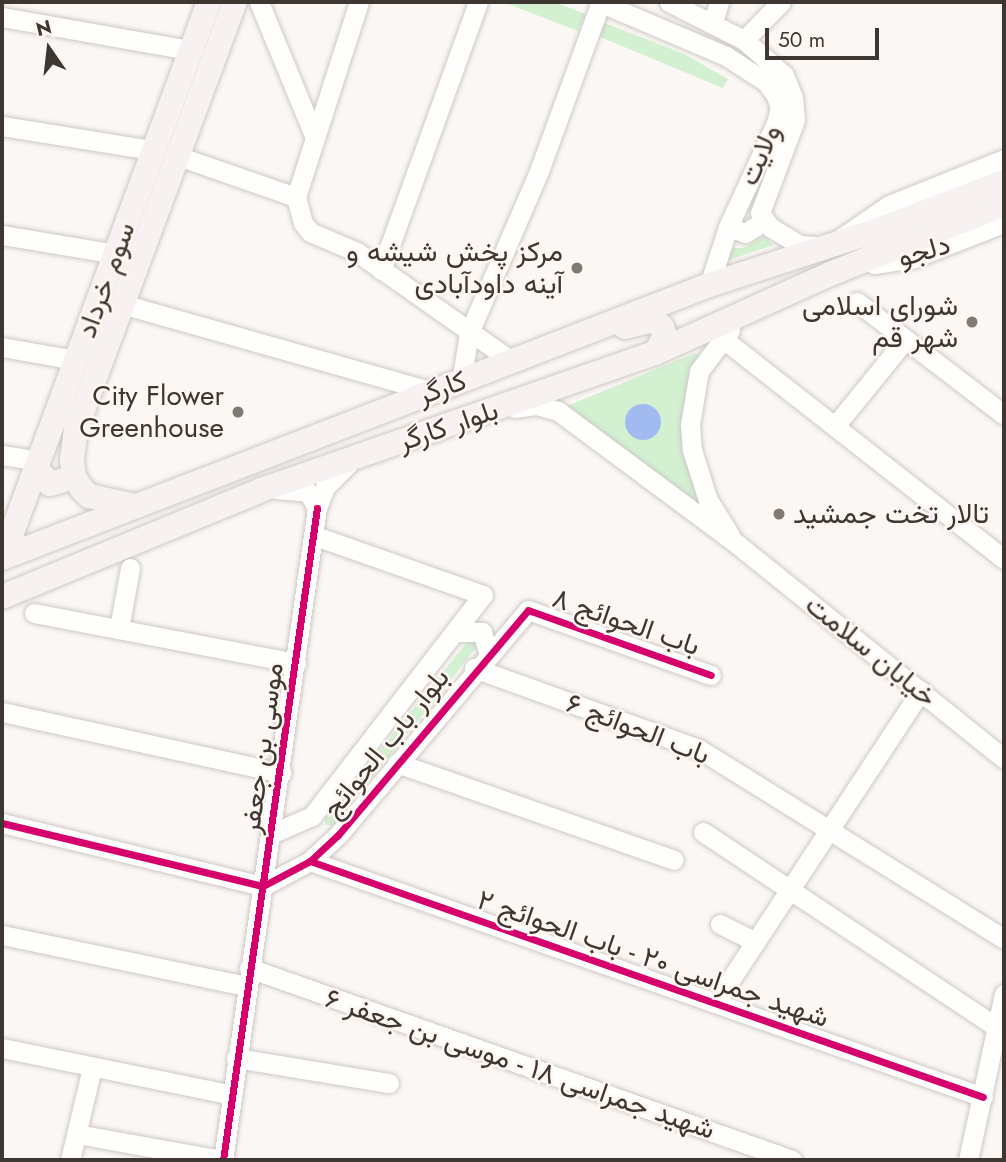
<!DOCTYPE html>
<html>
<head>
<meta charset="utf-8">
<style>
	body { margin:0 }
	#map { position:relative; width:1006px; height:1162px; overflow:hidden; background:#fbf7f4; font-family:Jost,Vazirmatn,sans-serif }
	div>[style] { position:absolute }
	.green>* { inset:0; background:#d3f0d1 }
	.water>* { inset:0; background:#a1bbf1 }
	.round { border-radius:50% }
	.roads { filter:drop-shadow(0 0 2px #cdc8c5) drop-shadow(0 0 2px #cdc8c5) }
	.minor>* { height:19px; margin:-9.5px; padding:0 9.5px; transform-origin:9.5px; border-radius:9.5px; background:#fefefd }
	.major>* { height:24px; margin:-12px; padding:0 12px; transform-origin:12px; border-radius:12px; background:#f7f1f1 }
	.cycleway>* { height:7px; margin:-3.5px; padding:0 3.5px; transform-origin:3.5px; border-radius:3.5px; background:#d6006c }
	.dots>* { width:19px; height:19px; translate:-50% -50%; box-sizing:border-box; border:4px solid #fef6f1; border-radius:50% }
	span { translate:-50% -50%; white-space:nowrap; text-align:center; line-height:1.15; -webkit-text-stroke:5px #fef6f1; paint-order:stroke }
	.street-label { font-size:28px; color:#3d3631 }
	.poi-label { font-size:28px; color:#3d3631 }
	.right { translate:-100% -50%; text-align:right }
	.left { translate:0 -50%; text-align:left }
	.frame { position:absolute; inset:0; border:4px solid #3d3631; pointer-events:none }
	.north { position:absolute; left:14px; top:14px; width:70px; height:70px; -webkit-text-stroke:5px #fef6f1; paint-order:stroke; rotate:346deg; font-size:19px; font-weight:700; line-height:28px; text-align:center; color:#3d3631 }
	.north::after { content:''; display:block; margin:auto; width:24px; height:32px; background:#3d3631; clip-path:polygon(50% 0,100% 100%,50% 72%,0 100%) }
	.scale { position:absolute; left:765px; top:28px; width:114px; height:32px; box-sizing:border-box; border:4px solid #3d3631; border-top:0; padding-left:9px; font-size:21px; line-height:24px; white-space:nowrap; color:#3d3631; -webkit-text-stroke:5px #fef6f1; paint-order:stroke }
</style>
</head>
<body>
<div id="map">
	<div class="green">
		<i style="clip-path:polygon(503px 2px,554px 2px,586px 14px,578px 31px)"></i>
		<i style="clip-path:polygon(605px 23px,684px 54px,728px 79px,723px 88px,598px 36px)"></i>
		<i style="clip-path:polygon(764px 236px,773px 245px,723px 262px,728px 248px,743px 248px)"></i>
		<i style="clip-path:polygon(695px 353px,700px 356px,687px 386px,682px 443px,700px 505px,567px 406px)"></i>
		<i style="clip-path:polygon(469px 640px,475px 641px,476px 648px,334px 825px,325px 825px,325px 818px)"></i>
	</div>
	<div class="water">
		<i class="round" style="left:625px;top:404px;width:36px;height:36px"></i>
	</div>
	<div class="roads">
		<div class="minor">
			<i style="left:259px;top:2px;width:147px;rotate:67.6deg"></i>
			<i style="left:359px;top:2px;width:205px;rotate:107.9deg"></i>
			<i style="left:296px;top:197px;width:27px;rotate:75deg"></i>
			<i style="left:303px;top:223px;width:11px;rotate:52deg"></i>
			<i style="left:310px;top:232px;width:51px;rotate:23.1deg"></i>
			<i style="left:357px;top:252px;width:191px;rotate:35.2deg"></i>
			<i style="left:599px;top:2px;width:138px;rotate:23deg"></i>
			<i style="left:726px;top:56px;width:48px;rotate:33deg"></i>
			<i style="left:766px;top:82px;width:15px;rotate:53deg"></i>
			<i style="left:775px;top:94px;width:14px;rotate:69deg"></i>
			<i style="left:780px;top:107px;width:16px;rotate:104deg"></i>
			<i style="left:776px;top:123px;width:115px;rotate:114.8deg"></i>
			<i style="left:728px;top:227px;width:61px;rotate:108.1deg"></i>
			<i style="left:669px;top:2px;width:84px;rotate:26.9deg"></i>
			<i style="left:744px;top:40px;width:53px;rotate:41.2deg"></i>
			<i style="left:784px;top:75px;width:24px;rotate:68deg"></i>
			<i style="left:793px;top:97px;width:23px;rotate:85deg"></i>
			<i style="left:795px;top:120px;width:99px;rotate:110.6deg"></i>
			<i style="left:760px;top:213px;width:17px;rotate:54deg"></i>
			<i style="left:770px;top:227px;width:35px;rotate:31deg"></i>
			<i style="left:800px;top:245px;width:28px;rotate:4deg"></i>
			<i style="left:828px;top:247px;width:74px;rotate:-34.5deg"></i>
			<i style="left:889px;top:205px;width:124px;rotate:-21.8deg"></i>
			<i style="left:2px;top:17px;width:190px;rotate:10deg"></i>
			<i style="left:713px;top:22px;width:21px;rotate:-73deg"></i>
			<i style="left:744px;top:40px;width:53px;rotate:-45.8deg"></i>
			<i style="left:2px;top:126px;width:152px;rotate:9.1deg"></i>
			<i style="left:178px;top:156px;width:125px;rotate:19.2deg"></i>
			<i style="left:728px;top:227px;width:18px;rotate:19deg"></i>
			<i style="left:745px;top:233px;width:22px;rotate:-32deg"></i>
			<i style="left:2px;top:235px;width:116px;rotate:9.5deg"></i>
			<i style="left:874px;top:264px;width:40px;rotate:-8.5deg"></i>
			<i style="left:914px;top:258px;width:97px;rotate:-21.3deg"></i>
			<i style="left:381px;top:270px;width:285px;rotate:-70.1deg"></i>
			<i style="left:857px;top:302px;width:185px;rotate:37.5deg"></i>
			<i style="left:122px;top:304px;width:324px;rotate:15.8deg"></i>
			<i style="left:730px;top:330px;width:51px;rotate:127.1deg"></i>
			<i style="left:699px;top:371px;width:54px;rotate:99.6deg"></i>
			<i style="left:690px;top:424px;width:26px;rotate:86deg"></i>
			<i style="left:692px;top:450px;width:52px;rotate:72.3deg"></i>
			<i style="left:708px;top:500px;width:41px;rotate:57.8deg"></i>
			<i style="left:722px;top:338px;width:358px;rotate:38.1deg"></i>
			<i style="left:2px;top:347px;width:75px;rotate:10deg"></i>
			<i style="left:461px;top:382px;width:50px;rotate:-80.7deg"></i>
			<i style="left:469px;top:333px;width:176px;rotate:-66.6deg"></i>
			<i style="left:539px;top:171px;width:180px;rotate:-69.9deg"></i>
			<i style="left:515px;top:408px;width:22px;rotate:-8deg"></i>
			<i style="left:537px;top:405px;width:22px;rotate:16deg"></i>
			<i style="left:558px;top:411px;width:223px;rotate:36.6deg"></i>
			<i style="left:737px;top:544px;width:343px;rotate:38.8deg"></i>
			<i style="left:835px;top:426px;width:111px;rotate:-50.9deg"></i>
			<i style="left:2px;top:455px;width:36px;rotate:9deg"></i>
			<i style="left:276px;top:489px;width:32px;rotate:5deg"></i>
			<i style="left:308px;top:492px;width:18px;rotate:61deg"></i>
			<i style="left:317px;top:508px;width:22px;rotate:-69deg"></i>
			<i style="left:325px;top:487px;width:35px;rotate:-45deg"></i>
			<i style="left:34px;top:613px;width:267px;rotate:10.8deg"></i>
			<i style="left:119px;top:629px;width:62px;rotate:-79.8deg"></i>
			<i style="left:458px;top:632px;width:24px"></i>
			<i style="left:482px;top:632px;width:21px;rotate:73deg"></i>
			<i style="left:474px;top:668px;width:239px;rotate:19.8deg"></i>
			<i style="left:699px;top:749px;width:359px;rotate:31.9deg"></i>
			<i style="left:2px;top:712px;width:286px;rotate:12.3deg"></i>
			<i style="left:397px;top:763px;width:293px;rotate:19.3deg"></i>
			<i style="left:2px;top:823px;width:268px;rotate:13.6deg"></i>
			<i style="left:263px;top:886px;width:53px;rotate:-28deg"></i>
			<i style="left:310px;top:861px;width:38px;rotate:-43deg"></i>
			<i style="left:338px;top:835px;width:294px;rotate:-49.8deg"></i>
			<i style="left:528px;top:610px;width:194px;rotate:19.6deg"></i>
			<i style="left:703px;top:832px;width:352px;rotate:33.6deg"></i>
			<i style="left:271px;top:834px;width:45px;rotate:-23.7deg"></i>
			<i style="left:312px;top:816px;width:279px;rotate:-52.3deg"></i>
			<i style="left:483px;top:595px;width:180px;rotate:-160.6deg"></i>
			<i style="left:310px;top:861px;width:713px;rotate:19.32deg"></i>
			<i style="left:720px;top:924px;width:40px;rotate:26.6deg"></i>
			<i style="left:2px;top:935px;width:249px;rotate:11.8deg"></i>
			<i style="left:249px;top:968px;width:576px;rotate:19.47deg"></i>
			<i style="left:715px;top:1003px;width:374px;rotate:-56.6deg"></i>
			<i style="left:2px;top:1048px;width:235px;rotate:11.5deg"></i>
			<i style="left:236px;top:1058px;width:155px;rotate:9.3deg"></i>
			<i style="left:77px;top:1134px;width:146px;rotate:10.2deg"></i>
			<i style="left:70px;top:1160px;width:95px;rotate:-76.6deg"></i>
			<i style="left:223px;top:1160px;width:659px;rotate:-81.8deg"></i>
			<i style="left:968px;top:1160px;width:170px;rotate:-77.8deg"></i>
		</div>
		<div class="major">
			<i style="left:625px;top:327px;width:29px;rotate:-14deg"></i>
			<i style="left:653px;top:320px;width:11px;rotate:38deg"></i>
			<i style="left:662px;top:327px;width:9px;rotate:72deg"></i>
			<i style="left:665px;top:336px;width:20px;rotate:120deg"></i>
			<i style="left:36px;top:468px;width:21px;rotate:49deg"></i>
			<i style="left:50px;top:484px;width:25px;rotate:-16deg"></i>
			<i style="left:131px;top:505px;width:43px;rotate:-167.9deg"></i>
			<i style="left:89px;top:496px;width:10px;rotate:-135deg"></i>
			<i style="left:82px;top:489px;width:14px;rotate:-124deg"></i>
			<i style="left:74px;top:477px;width:17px;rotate:-97deg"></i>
			<i style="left:72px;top:460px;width:31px;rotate:-83deg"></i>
			<i style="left:76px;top:429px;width:456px;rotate:-69.6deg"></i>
			<i style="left:3px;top:557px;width:592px;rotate:-69.64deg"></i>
			<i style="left:2px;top:558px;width:758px;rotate:-21.11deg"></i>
			<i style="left:709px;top:285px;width:184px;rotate:-18deg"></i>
			<i style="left:884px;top:228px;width:129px;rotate:-21deg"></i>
			<i style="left:2px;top:597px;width:280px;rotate:-22.4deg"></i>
			<i style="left:261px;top:490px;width:417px;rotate:-19.2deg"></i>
			<i style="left:655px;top:353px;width:192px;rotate:-24.3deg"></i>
			<i style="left:830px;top:274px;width:188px;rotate:-21.9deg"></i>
		</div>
	</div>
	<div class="cycleway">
		<i style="left:2px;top:823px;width:268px;rotate:13.6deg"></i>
		<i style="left:263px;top:886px;width:53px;rotate:-28deg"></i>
		<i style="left:310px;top:861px;width:38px;rotate:-43deg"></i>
		<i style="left:338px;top:835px;width:294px;rotate:-49.8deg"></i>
		<i style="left:528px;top:610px;width:194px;rotate:19.6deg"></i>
		<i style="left:310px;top:861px;width:713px;rotate:19.32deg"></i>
		<i style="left:223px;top:1160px;width:659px;rotate:-81.8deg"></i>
	</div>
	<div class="dots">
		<i style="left:577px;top:268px;background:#807a75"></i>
		<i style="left:972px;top:322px;background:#807a75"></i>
		<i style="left:238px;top:412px;background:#807a75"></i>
		<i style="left:779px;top:514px;background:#807a75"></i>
	</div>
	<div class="street-label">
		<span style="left:760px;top:155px;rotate:-66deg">ولایت</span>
		<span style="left:924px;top:251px;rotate:-16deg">دلجو</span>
		<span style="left:106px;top:280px;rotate:-70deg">سوم خرداد</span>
		<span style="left:442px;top:388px;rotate:-20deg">کارگر</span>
		<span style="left:448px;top:426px;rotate:-19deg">بلوار کارگر</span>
		<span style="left:626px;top:622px;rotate:19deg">باب الحوائج ۸</span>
		<span style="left:871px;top:651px;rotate:39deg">خیابان سلامت</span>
		<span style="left:638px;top:729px;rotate:21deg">باب الحوائج ۶</span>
		<span style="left:386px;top:743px;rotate:-51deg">بلوار باب الحوائج</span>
		<span style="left:262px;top:748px;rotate:-82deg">موسی بن جعفر</span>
		<span style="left:653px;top:959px;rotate:19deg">شهید جمراسی ۲۰ - باب الحوائج ۲</span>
		<span style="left:520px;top:1064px;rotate:19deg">شهید جمراسی ۱۸ - موسی بن جعفر ۶</span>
	</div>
	<div class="poi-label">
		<span class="right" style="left:563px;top:268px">مرکز پخش شیشه و<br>آینه داودآبادی</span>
		<span class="right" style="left:958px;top:322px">شورای اسلامی<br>شهر قم</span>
		<span class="right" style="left:224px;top:412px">City Flower<br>Greenhouse</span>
		<span class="left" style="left:793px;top:514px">تالار تخت جمشید</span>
	</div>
	<div class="frame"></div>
	<div class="north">N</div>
	<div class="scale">50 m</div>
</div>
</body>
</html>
